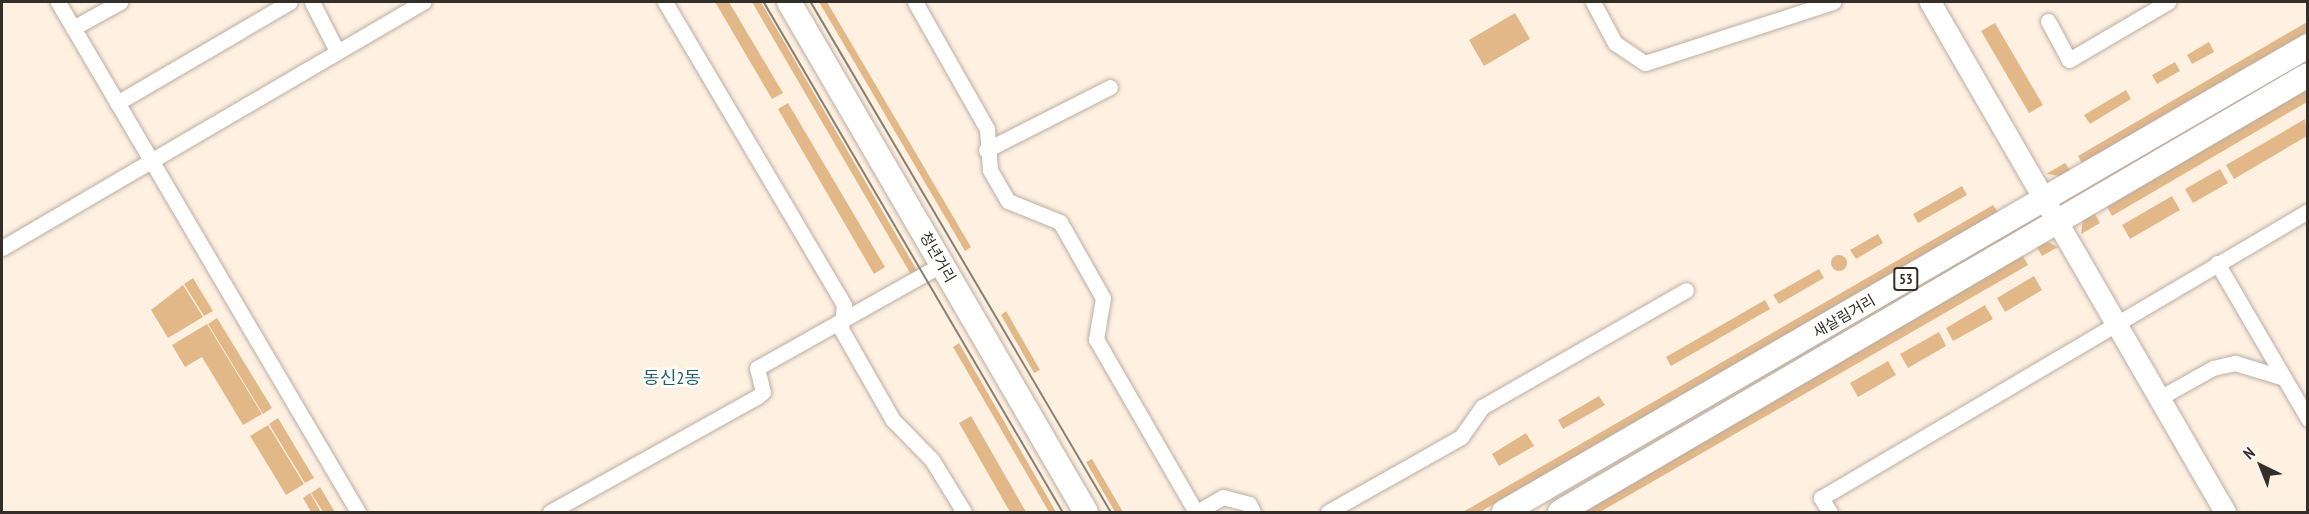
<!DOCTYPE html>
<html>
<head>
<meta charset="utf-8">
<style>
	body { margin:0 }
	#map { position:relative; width:2309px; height:514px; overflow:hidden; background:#fff1e2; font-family:"PT Sans Narrow","Noto Sans KR",sans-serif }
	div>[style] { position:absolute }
	.green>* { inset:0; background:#e3b889 }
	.round { border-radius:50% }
	.roads { filter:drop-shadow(0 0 2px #bcaea1) drop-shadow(0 0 2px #bcaea1) }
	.street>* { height:15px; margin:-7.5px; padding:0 7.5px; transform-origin:7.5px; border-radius:7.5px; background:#fff }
	.secondary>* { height:21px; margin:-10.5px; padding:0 10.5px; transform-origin:10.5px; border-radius:10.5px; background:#fff }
	.primary>* { height:24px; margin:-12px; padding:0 12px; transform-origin:12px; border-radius:12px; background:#fff }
	.tram>* { height:1.5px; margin:-0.75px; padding:0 0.75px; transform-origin:0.75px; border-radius:0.75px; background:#887f75 }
	span { translate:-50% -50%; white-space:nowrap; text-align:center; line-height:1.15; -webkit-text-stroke:5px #fff; paint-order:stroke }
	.shield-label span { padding:2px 4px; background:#fff; border:2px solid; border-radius:4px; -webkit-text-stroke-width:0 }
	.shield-label { font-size:14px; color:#332e28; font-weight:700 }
	.street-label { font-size:15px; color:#332e28 }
	.quarter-label { font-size:18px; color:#245e60 }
	.frame { position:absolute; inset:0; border:3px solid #332e28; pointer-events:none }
	.north { position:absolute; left:2231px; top:436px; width:60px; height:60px; -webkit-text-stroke:4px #fff; paint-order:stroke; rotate:317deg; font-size:16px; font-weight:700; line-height:24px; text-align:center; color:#332e28 }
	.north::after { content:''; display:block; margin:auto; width:21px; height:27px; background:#332e28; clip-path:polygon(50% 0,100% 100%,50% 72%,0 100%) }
</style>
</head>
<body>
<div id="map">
	<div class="green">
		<i style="clip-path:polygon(715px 2px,729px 2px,783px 93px,772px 99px)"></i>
		<i style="clip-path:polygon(752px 2px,761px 2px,919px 274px,913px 278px)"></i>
		<i style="clip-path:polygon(819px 2px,827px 2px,971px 247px,965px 251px)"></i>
		<i style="clip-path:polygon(1515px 13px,1530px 39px,1484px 66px,1469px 40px)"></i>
		<i style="clip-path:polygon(2307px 22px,2307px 32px,2082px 163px,2078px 156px)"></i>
		<i style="clip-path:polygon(1995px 23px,2043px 105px,2029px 113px,1981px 31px)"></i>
		<i style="clip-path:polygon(2209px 42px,2214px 52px,2192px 64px,2187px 55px)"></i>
		<i style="clip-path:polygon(2175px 62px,2180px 71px,2157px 84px,2152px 75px)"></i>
		<i style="clip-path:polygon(2307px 88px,2307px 102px,2112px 216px,2106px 205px)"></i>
		<i style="clip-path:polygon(2126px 90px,2131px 99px,2090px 124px,2084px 115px)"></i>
		<i style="clip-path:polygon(788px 103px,885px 267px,874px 274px,778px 109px)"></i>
		<i style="clip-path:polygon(2305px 119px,2307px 136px,2234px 179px,2226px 165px)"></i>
		<i style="clip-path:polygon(2065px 163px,2070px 170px,2061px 176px,2046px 174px)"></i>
		<i style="clip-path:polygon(2220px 169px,2228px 183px,2193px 203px,2185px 189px)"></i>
		<i style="clip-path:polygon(1962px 186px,1967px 195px,1918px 223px,1913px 214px)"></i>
		<i style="clip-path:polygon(2172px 196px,2180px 210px,2130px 239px,2122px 225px)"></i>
		<i style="clip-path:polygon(1993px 205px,1998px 212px,1480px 512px,1463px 512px)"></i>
		<i style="clip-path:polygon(2094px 212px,2100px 223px,2081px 234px,2083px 219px)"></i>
		<i style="clip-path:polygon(1878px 234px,1883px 243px,1856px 259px,1850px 250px)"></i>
		<i style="clip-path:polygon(2048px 242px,2058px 247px,2042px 256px,2036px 246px)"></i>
		<i style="clip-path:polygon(2022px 254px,2028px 265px,1600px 512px,1576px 512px)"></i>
		<i class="round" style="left:1831px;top:255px;width:16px;height:16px"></i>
		<i style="clip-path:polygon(1819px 269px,1824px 278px,1779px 304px,1773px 295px)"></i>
		<i style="clip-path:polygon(2034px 276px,2042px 290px,2005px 312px,1997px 298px)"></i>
		<i style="clip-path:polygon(193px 278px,213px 311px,204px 316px,184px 284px)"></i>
		<i style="clip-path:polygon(183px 285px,203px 317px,168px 338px,151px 310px)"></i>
		<i style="clip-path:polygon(1765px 300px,1770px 309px,1671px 366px,1666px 357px)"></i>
		<i style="clip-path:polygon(1985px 305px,1993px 319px,1953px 341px,1946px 328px)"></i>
		<i style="clip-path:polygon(1006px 311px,1040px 370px,1034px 373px,1001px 315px)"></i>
		<i style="clip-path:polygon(217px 318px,272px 408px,263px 414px,208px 324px)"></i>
		<i style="clip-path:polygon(207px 324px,262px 414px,243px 425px,202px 357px,185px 367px,172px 345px)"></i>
		<i style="clip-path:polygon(1939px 332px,1946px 346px,1908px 368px,1900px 354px)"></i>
		<i style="clip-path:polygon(959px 343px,1056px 512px,1049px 512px,953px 347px)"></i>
		<i style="clip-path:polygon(1888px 361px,1896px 375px,1858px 397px,1850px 383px)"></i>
		<i style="clip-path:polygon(1599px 396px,1605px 405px,1563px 429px,1558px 420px)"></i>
		<i style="clip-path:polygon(971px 416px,1026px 512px,1010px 512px,959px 423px)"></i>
		<i style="clip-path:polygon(278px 418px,314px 478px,305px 483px,269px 424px)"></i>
		<i style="clip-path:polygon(268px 425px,304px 484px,286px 495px,250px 436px)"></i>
		<i style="clip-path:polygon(1526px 433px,1534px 446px,1499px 466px,1492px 454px)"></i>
		<i style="clip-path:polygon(1092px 459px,1123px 512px,1115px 512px,1086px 462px)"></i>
		<i style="clip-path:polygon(320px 487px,335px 512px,323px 512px,311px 493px)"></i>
		<i style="clip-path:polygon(310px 493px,321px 512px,311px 512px,303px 498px)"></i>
	</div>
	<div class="roads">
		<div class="street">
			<i style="left:58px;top:2px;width:592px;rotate:59.53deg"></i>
			<i style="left:312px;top:2px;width:55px;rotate:63deg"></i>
			<i style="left:665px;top:2px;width:352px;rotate:59.4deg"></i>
			<i style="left:844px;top:305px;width:24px;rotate:97deg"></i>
			<i style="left:841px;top:329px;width:105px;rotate:60.3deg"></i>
			<i style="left:893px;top:420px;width:56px;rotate:45.7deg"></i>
			<i style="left:932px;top:460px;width:61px;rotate:58.4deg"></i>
			<i style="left:915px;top:2px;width:146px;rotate:60.4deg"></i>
			<i style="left:987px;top:129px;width:41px;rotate:85.8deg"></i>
			<i style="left:990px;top:170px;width:36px;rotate:60deg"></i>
			<i style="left:1008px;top:201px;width:56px;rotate:22deg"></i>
			<i style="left:1060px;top:222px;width:87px;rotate:60.5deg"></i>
			<i style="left:1103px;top:298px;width:42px;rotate:99.7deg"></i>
			<i style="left:1096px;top:339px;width:200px;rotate:60deg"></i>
			<i style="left:1593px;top:2px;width:47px;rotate:61.8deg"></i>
			<i style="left:1615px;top:43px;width:36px;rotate:34deg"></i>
			<i style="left:1645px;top:63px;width:198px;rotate:-18deg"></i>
			<i style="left:2048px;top:21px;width:44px;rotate:61.7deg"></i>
			<i style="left:2069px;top:60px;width:115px;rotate:-30.4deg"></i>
			<i style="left:73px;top:28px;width:54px;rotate:-29deg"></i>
			<i style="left:117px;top:103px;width:200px;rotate:-30.3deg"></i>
			<i style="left:986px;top:150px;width:139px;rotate:-26.9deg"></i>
			<i style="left:2px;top:248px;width:488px;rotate:-30.3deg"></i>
			<i style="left:2217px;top:263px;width:181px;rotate:59.7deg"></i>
			<i style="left:2161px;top:397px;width:60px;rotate:-29.1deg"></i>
			<i style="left:2213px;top:368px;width:23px;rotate:-13deg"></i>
			<i style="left:2235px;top:363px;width:51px;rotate:17deg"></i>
			<i style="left:550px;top:512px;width:238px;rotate:-29.1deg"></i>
			<i style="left:758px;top:396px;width:6px;rotate:-39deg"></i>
			<i style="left:763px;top:392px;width:25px;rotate:-104deg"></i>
			<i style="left:757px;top:368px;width:212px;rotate:-29.3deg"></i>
			<i style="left:1197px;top:512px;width:30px;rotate:-30deg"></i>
			<i style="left:1223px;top:497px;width:27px;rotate:15deg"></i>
			<i style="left:1249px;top:504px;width:9px;rotate:63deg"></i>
			<i style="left:1328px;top:512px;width:153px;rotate:-29.4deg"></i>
			<i style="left:1461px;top:437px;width:37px;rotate:-55deg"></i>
			<i style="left:1482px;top:407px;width:235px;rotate:-29.8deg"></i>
			<i style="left:1830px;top:512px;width:17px;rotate:-123deg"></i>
			<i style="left:1821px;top:498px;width:565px;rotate:-30.51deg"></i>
		</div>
		<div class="secondary">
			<i style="left:1930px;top:2px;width:589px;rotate:59.95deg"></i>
		</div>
		<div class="primary">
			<i style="left:789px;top:2px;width:590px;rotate:59.79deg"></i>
			<i style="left:1504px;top:512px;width:929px;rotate:-30.1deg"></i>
			<i style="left:1560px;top:512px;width:866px;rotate:-30.29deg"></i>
		</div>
	</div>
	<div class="tram">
		<i style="left:764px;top:2px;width:591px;rotate:59.62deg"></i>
		<i style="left:811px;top:2px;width:592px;rotate:59.53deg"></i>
	</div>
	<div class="shield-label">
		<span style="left:1906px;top:279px">53</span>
	</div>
	<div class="street-label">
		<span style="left:938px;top:257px;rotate:60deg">청년거리</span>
		<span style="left:1844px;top:316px;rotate:-30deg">새살림거리</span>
	</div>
	<div class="quarter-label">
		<span style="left:672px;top:378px">동신2동</span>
	</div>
	<div class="frame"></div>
	<div class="north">N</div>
</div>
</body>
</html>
